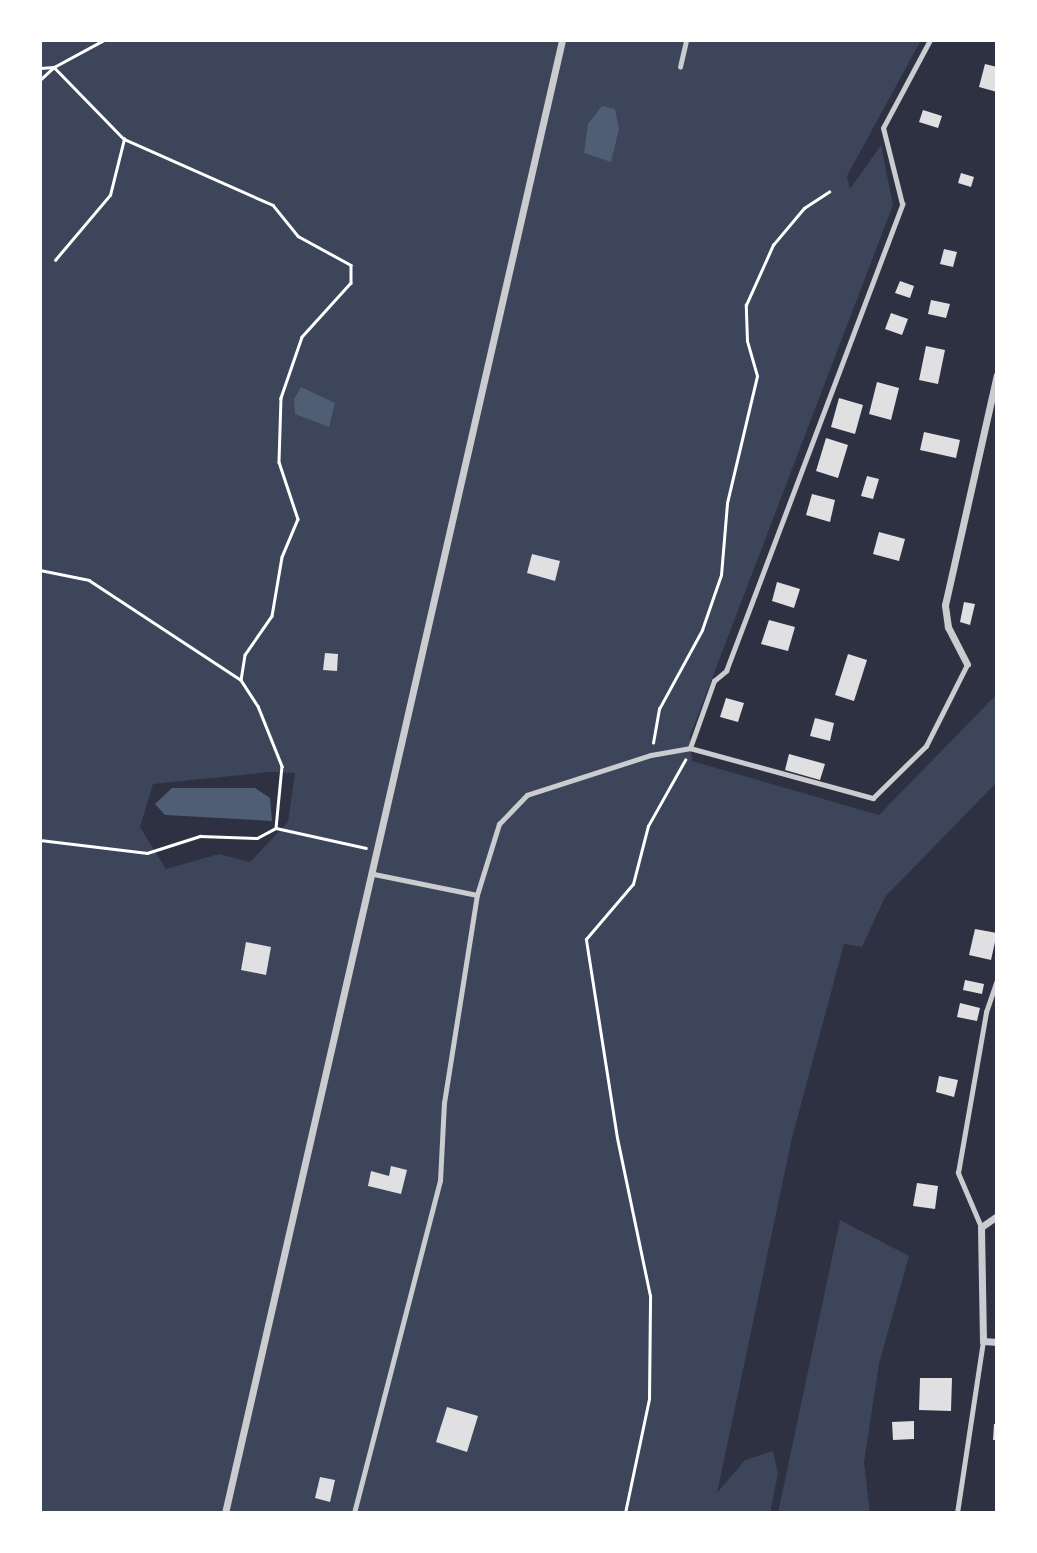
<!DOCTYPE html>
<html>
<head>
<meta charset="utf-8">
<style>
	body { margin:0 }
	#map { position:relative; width:1037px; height:1553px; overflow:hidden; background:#2d3142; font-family:"Open Sans",sans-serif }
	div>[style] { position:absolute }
	.green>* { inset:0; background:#3c4559 }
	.water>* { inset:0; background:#4f5d75 }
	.building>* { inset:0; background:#e0e0e3 }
	.path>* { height:2.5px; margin:-1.25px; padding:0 1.25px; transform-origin:1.25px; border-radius:1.25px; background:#fff }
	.service>* { height:4.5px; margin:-2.25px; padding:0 2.25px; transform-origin:2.25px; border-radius:2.25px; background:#caccd0 }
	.minor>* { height:7px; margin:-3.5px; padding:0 3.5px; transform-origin:3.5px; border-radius:3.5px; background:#caccd0 }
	span { translate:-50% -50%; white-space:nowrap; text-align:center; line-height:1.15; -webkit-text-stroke:5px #fff; paint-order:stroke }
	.frame { position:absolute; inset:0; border:42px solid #fff; pointer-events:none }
</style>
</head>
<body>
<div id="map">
	<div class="green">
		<i style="clip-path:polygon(evenodd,40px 40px,921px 40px,847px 176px,850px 189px,881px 145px,893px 205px,690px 736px,692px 761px,879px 815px,997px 694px,997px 782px,885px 897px,862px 947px,844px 944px,792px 1138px,717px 1493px,745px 1460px,773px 1451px,778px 1473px,770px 1513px,40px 1513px,40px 40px,270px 772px,295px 773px,288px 822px,250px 862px,219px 854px,166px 869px,140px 827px,153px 784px,270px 772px)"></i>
		<i style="clip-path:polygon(840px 1220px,909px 1256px,879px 1364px,864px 1462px,870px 1513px,778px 1513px)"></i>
	</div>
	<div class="water">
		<i style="clip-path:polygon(602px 106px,615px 109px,619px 129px,611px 162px,584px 153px,588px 124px)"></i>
		<i style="clip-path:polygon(301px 387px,335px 403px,329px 427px,295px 414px,294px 399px)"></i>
		<i style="clip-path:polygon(172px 788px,255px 788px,270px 798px,272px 821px,165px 815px,155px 804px)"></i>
	</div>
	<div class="building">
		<i style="clip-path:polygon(985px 64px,997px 67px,997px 92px,979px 87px)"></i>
		<i style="clip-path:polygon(923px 110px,942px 116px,938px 128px,919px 122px)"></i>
		<i style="clip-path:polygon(961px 173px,974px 177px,971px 187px,958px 183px)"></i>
		<i style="clip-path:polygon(944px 249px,957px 252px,953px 267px,940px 264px)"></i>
		<i style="clip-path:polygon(900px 281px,914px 286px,910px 298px,895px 293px)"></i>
		<i style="clip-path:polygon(931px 300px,950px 304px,946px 318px,928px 314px)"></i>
		<i style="clip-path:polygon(891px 313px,908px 319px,902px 335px,885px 329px)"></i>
		<i style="clip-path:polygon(926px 346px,945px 350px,938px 384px,919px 380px)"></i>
		<i style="clip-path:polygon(877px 382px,899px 388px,891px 420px,869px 414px)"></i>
		<i style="clip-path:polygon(839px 398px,863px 405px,855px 434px,831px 427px)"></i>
		<i style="clip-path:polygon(924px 432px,960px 440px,956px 458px,920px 450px)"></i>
		<i style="clip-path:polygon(826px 438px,848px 445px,838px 478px,816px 471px)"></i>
		<i style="clip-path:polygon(867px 476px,879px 479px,873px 499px,861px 496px)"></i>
		<i style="clip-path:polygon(812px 494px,835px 500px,830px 522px,806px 515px)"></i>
		<i style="clip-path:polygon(879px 532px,905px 539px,899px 561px,873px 554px)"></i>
		<i style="clip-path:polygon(532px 554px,560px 561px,555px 581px,527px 573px)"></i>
		<i style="clip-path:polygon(777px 582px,800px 589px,794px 608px,772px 601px)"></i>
		<i style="clip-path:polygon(964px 602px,975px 604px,970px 625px,960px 622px)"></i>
		<i style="clip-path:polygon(769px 620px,795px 627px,788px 651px,761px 644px)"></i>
		<i style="clip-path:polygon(325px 653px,338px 654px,337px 671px,323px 670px)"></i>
		<i style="clip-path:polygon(848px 654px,867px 660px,854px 701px,835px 695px)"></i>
		<i style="clip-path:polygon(726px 698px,744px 703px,738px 722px,720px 717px)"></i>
		<i style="clip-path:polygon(815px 718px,834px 723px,830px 741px,810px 736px)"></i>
		<i style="clip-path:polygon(789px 754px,825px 764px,820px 780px,785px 770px)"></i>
		<i style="clip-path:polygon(975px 929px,997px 933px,991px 960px,969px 955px)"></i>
		<i style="clip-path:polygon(246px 942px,271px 947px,266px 975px,241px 970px)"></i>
		<i style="clip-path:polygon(965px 980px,984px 984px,982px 994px,963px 990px)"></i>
		<i style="clip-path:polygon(960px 1003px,980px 1008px,977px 1021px,957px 1017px)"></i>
		<i style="clip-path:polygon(939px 1076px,958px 1080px,954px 1097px,936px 1092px)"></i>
		<i style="clip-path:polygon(391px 1166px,407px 1170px,401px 1194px,368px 1186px,371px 1171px,389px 1176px)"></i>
		<i style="clip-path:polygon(917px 1183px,938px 1186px,935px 1209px,913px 1206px)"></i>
		<i style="clip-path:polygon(920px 1378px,952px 1378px,951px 1411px,919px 1410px)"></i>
		<i style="clip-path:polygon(447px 1407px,478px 1416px,467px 1452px,436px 1442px)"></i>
		<i style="clip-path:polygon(914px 1421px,914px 1439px,893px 1440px,892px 1422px)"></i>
		<i style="clip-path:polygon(994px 1424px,997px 1424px,997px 1440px,993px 1440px)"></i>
		<i style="clip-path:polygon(320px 1477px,335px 1480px,330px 1502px,315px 1498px)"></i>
	</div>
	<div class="path">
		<i style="left:40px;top:68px;width:14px;rotate:-4deg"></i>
		<i style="left:54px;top:67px;width:57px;rotate:-28.4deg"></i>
		<i style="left:40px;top:80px;width:19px;rotate:-43deg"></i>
		<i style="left:54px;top:67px;width:100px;rotate:45.8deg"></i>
		<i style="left:124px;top:139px;width:163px;rotate:23.9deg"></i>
		<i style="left:273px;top:205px;width:40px;rotate:51deg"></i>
		<i style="left:298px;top:236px;width:60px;rotate:28.7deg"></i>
		<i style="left:351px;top:265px;width:18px;rotate:90deg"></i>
		<i style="left:351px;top:283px;width:73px;rotate:132.2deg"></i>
		<i style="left:302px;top:337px;width:65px;rotate:109deg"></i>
		<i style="left:281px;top:398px;width:64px;rotate:91.8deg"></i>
		<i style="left:279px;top:462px;width:60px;rotate:71.6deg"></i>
		<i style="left:298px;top:519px;width:41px;rotate:112.8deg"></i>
		<i style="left:282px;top:557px;width:60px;rotate:99.6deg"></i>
		<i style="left:272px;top:616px;width:47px;rotate:124.7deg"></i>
		<i style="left:245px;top:655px;width:25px;rotate:99deg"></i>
		<i style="left:241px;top:680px;width:31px;rotate:57deg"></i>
		<i style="left:258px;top:706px;width:65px;rotate:68.2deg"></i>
		<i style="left:282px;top:766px;width:62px;rotate:95.5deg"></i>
		<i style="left:55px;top:260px;width:85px;rotate:-49.8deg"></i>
		<i style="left:110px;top:195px;width:58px;rotate:-76deg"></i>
		<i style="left:40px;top:570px;width:50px;rotate:11.5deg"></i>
		<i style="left:89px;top:580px;width:182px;rotate:33.3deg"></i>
		<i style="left:653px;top:743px;width:35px;rotate:-80deg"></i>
		<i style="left:659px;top:709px;width:90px;rotate:-61.4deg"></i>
		<i style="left:702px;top:630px;width:58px;rotate:-70.9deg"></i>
		<i style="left:721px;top:575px;width:72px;rotate:-85.2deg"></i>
		<i style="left:727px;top:503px;width:130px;rotate:-76.7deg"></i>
		<i style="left:757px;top:376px;width:36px;rotate:-106deg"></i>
		<i style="left:747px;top:341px;width:36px;rotate:-92deg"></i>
		<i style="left:746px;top:305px;width:66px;rotate:-65.8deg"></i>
		<i style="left:773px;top:245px;width:48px;rotate:-50deg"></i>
		<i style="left:804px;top:208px;width:30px;rotate:-33deg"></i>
		<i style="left:40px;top:840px;width:108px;rotate:6.9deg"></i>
		<i style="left:147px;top:853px;width:56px;rotate:-17.8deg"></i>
		<i style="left:200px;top:836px;width:57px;rotate:2deg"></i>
		<i style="left:257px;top:838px;width:21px;rotate:-28deg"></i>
		<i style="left:276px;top:828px;width:92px;rotate:12.5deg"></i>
		<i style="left:625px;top:1513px;width:116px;rotate:-78.1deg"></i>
		<i style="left:649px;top:1399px;width:103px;rotate:-89.4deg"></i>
		<i style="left:650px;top:1296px;width:161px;rotate:-101.8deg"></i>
		<i style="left:617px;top:1138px;width:201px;rotate:-98.9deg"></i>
		<i style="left:586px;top:939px;width:72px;rotate:-49.5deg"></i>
		<i style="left:633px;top:884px;width:60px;rotate:-75.5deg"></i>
		<i style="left:648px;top:826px;width:76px;rotate:-60.7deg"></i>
	</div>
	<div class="service">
		<i style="left:680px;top:67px;width:28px;rotate:-77deg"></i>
		<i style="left:690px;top:748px;width:71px;rotate:-70.3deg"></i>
		<i style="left:714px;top:681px;width:16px;rotate:-40deg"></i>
		<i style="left:726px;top:671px;width:499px;rotate:-69.3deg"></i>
		<i style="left:902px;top:204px;width:78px;rotate:-104deg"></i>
		<i style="left:883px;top:128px;width:100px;rotate:-61.9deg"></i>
		<i style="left:374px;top:874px;width:105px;rotate:11.5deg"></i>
		<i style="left:477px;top:895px;width:74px;rotate:-72.8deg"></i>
		<i style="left:499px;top:824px;width:40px;rotate:-46deg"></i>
		<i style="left:527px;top:795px;width:130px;rotate:-17.9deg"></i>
		<i style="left:651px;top:755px;width:40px;rotate:-10deg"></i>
		<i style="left:690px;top:748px;width:190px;rotate:15.3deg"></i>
		<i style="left:873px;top:798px;width:74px;rotate:-44.5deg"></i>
		<i style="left:926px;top:746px;width:91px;rotate:-63.2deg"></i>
		<i style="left:981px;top:1227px;width:59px;rotate:-113.1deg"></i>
		<i style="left:958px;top:1173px;width:163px;rotate:-80.1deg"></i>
		<i style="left:986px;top:1012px;width:34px;rotate:-71deg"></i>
		<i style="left:354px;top:1513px;width:343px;rotate:-75.5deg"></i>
		<i style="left:440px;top:1181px;width:78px;rotate:-87.1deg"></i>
		<i style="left:444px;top:1103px;width:211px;rotate:-81deg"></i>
		<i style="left:957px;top:1513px;width:174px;rotate:-81.4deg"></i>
	</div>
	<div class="minor">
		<i style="left:967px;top:664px;width:42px;rotate:-117.2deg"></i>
		<i style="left:948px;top:627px;width:22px;rotate:-98deg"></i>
		<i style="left:945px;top:605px;width:236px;rotate:-77.3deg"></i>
		<i style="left:997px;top:1216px;width:19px;rotate:145deg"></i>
		<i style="left:981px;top:1227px;width:114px;rotate:89deg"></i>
		<i style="left:983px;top:1341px;width:14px;rotate:4deg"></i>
		<i style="left:225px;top:1513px;width:1511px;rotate:-77.11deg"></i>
	</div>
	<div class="frame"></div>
</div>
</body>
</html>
